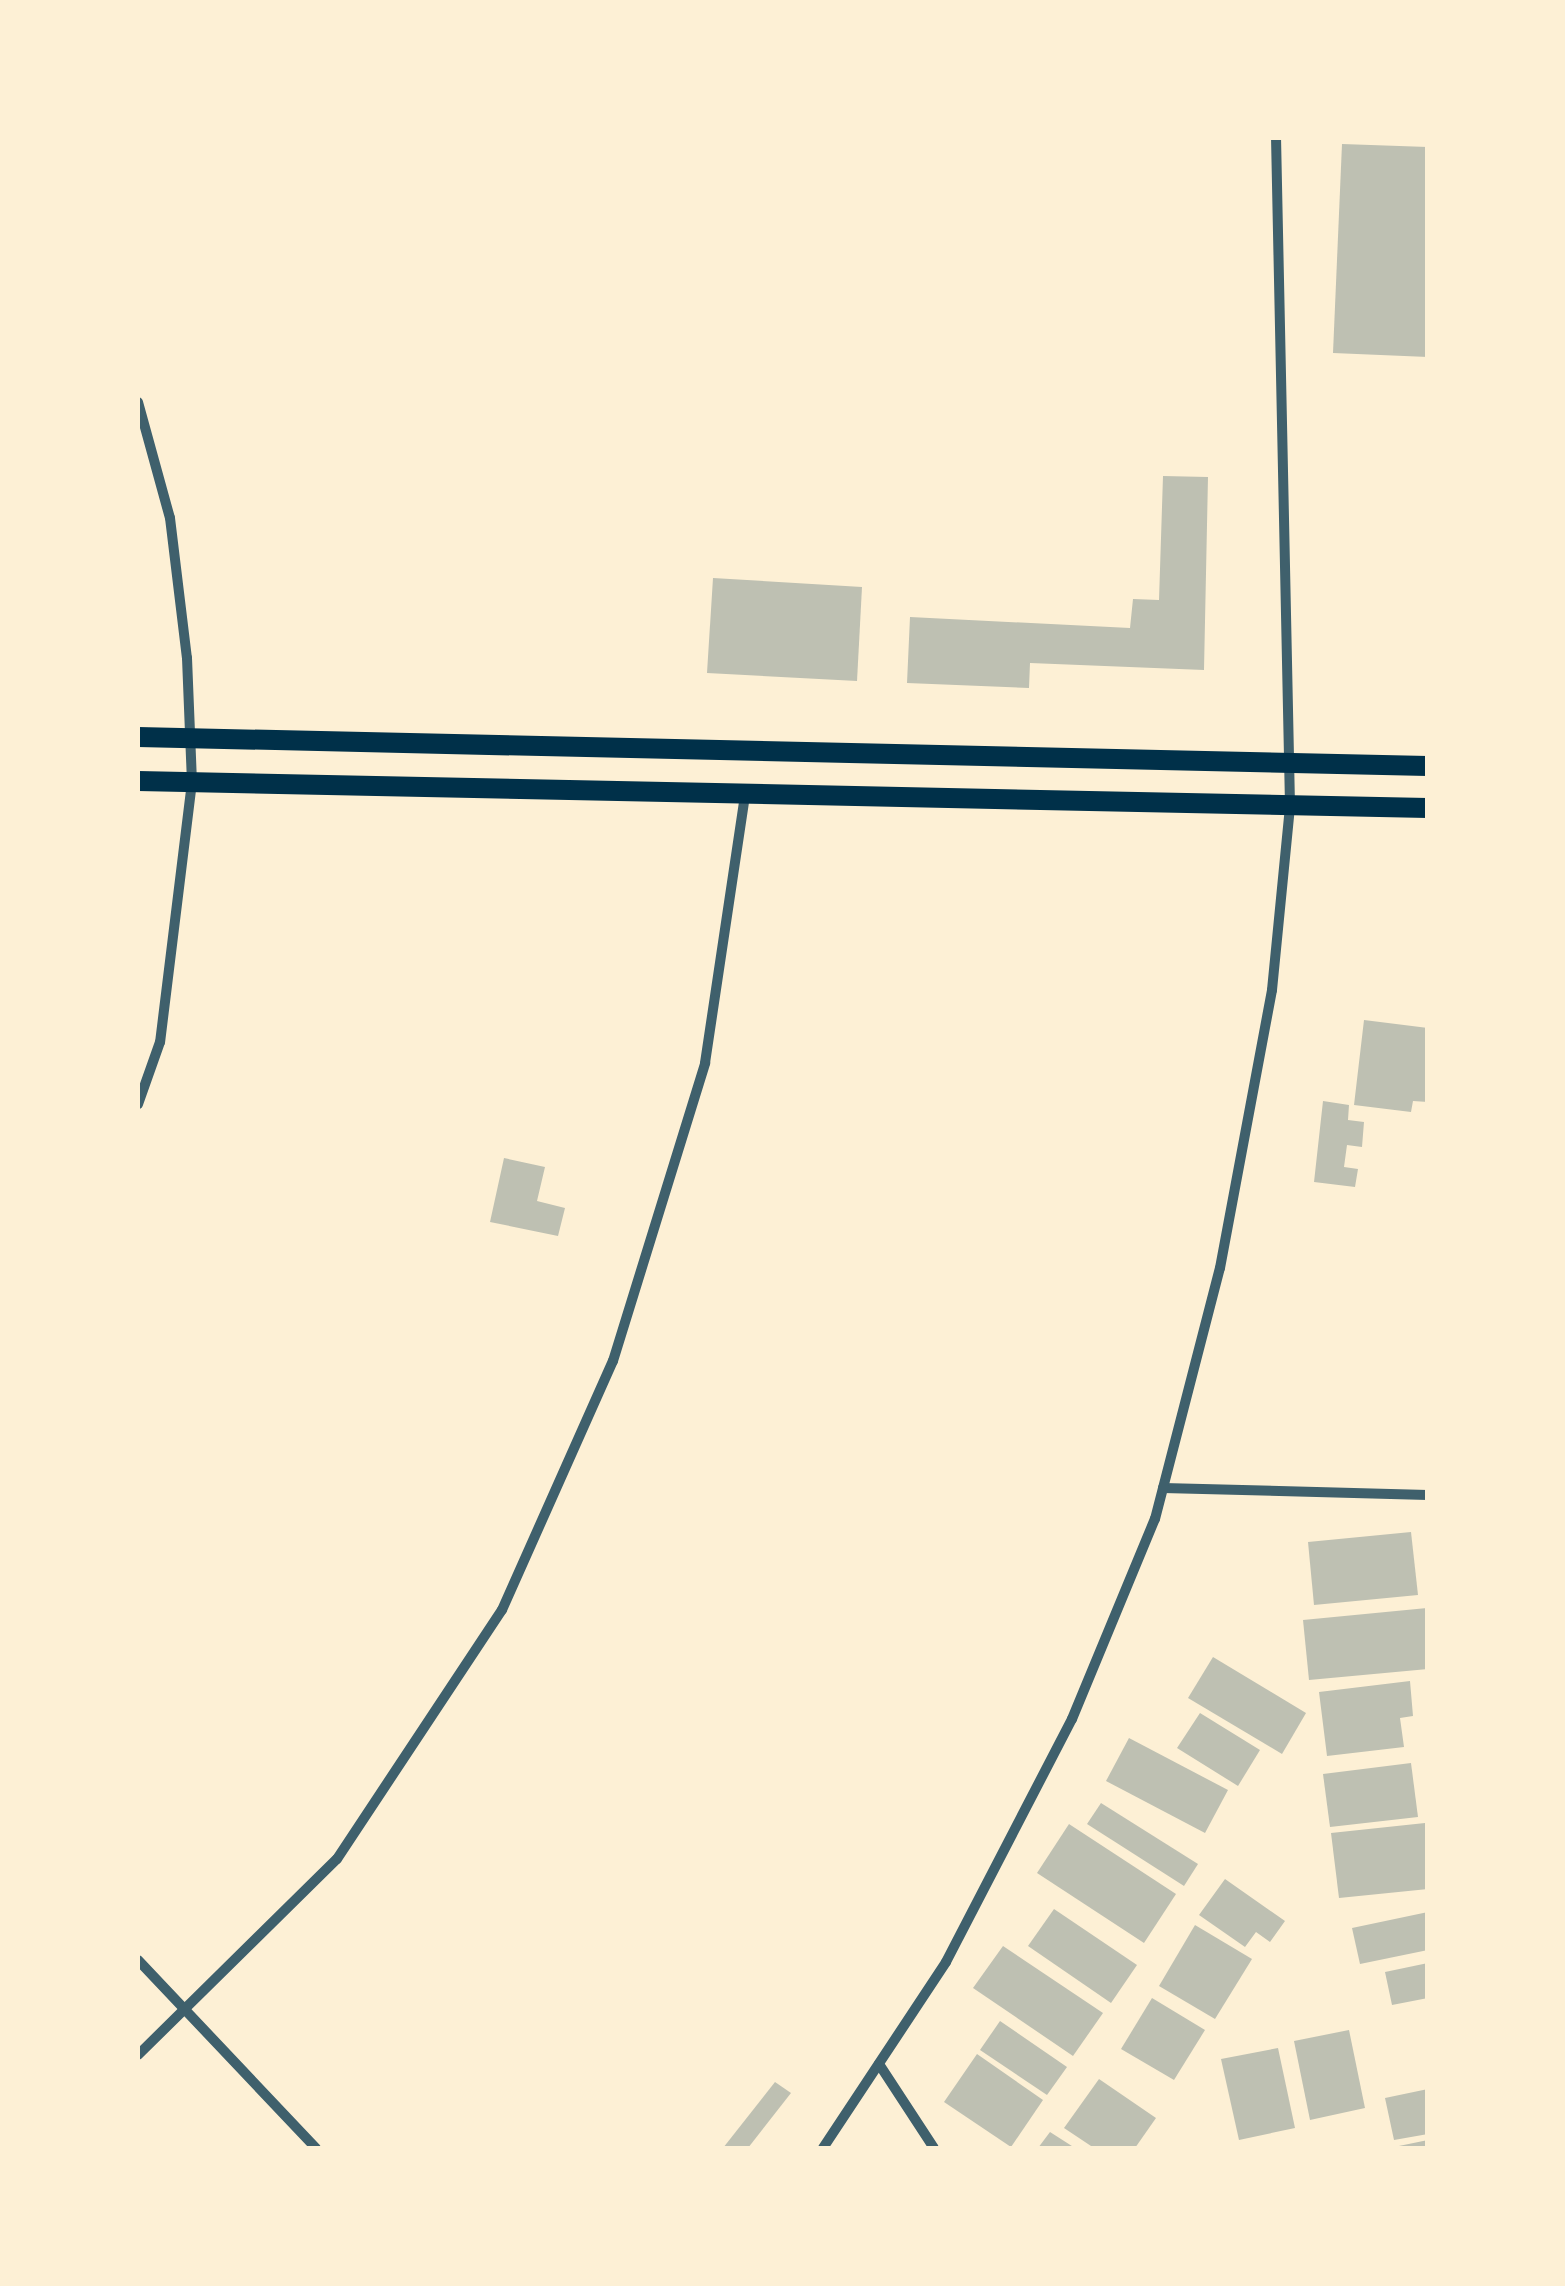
<!DOCTYPE html>
<html>
<head>
<meta charset="utf-8">
<style>
	body { margin:0 }
	#map { position:relative; width:1565px; height:2286px; overflow:hidden; background:#fdf0d5; font-family:"Noto Serif",serif }
	div>[style] { position:absolute }
	.building>* { inset:0; background:#bec0b2 }
	.minor>* { height:10px; margin:-5px; padding:0 5px; transform-origin:5px; border-radius:5px; background:#3f606c }
	.secondary>* { height:20px; margin:-10px; padding:0 10px; transform-origin:10px; border-radius:10px; background:#003049 }
	span { translate:-50% -50%; white-space:nowrap; text-align:center; line-height:1.15; -webkit-text-stroke:10px #fdf0d5; paint-order:stroke }
	.frame { position:absolute; inset:0; border:140px solid #fdf0d5; pointer-events:none }
</style>
</head>
<body>
<div id="map">
	<div class="building">
		<i style="clip-path:polygon(1342px 144px,1428px 147px,1428px 357px,1333px 353px)"></i>
		<i style="clip-path:polygon(1163px 476px,1208px 477px,1204px 670px,1030px 663px,1029px 688px,907px 683px,910px 617px,1130px 628px,1133px 599px,1159px 600px)"></i>
		<i style="clip-path:polygon(713px 578px,862px 587px,857px 681px,707px 673px)"></i>
		<i style="clip-path:polygon(1364px 1020px,1428px 1028px,1428px 1102px,1413px 1101px,1411px 1112px,1354px 1105px)"></i>
		<i style="clip-path:polygon(1323px 1101px,1349px 1105px,1348px 1120px,1364px 1122px,1362px 1147px,1347px 1145px,1344px 1167px,1358px 1169px,1355px 1187px,1314px 1182px)"></i>
		<i style="clip-path:polygon(504px 1158px,545px 1167px,537px 1201px,565px 1208px,558px 1236px,490px 1222px)"></i>
		<i style="clip-path:polygon(1411px 1532px,1418px 1595px,1314px 1605px,1308px 1542px)"></i>
		<i style="clip-path:polygon(1427px 1608px,1428px 1669px,1309px 1680px,1303px 1620px)"></i>
		<i style="clip-path:polygon(1213px 1657px,1306px 1713px,1282px 1754px,1188px 1698px)"></i>
		<i style="clip-path:polygon(1410px 1681px,1413px 1716px,1400px 1718px,1404px 1747px,1327px 1756px,1319px 1692px)"></i>
		<i style="clip-path:polygon(1200px 1713px,1260px 1750px,1238px 1786px,1177px 1748px)"></i>
		<i style="clip-path:polygon(1129px 1738px,1228px 1790px,1205px 1833px,1106px 1781px)"></i>
		<i style="clip-path:polygon(1411px 1763px,1418px 1817px,1330px 1827px,1323px 1774px)"></i>
		<i style="clip-path:polygon(1101px 1803px,1198px 1864px,1184px 1886px,1087px 1824px)"></i>
		<i style="clip-path:polygon(1425px 1823px,1428px 1889px,1339px 1898px,1331px 1833px)"></i>
		<i style="clip-path:polygon(1069px 1824px,1176px 1894px,1144px 1943px,1037px 1873px)"></i>
		<i style="clip-path:polygon(1225px 1879px,1285px 1921px,1270px 1942px,1256px 1932px,1245px 1947px,1199px 1915px)"></i>
		<i style="clip-path:polygon(1054px 1909px,1137px 1965px,1111px 2003px,1028px 1946px)"></i>
		<i style="clip-path:polygon(1428px 1912px,1428px 1950px,1360px 1964px,1352px 1928px)"></i>
		<i style="clip-path:polygon(1195px 1925px,1252px 1959px,1215px 2019px,1159px 1986px)"></i>
		<i style="clip-path:polygon(1003px 1946px,1103px 2013px,1073px 2056px,973px 1988px)"></i>
		<i style="clip-path:polygon(1428px 1963px,1428px 1998px,1392px 2005px,1385px 1972px)"></i>
		<i style="clip-path:polygon(1152px 1998px,1205px 2030px,1174px 2080px,1121px 2049px)"></i>
		<i style="clip-path:polygon(1000px 2021px,1067px 2067px,1047px 2095px,980px 2050px)"></i>
		<i style="clip-path:polygon(1349px 2030px,1365px 2108px,1310px 2120px,1294px 2041px)"></i>
		<i style="clip-path:polygon(1278px 2048px,1295px 2128px,1239px 2140px,1221px 2059px)"></i>
		<i style="clip-path:polygon(977px 2054px,1043px 2100px,1011px 2147px,944px 2102px)"></i>
		<i style="clip-path:polygon(1099px 2079px,1156px 2118px,1135px 2148px,1094px 2148px,1064px 2128px)"></i>
		<i style="clip-path:polygon(775px 2082px,791px 2093px,748px 2148px,723px 2148px)"></i>
		<i style="clip-path:polygon(1428px 2089px,1428px 2134px,1394px 2140px,1385px 2098px)"></i>
		<i style="clip-path:polygon(1050px 2132px,1075px 2148px,1038px 2148px)"></i>
		<i style="clip-path:polygon(1428px 2140px,1428px 2148px,1394px 2148px,1394px 2147px)"></i>
	</div>
	<div class="minor">
		<i style="left:138px;top:402px;width:120px;rotate:74.6deg"></i>
		<i style="left:170px;top:518px;width:141px;rotate:83.1deg"></i>
		<i style="left:187px;top:658px;width:124px;rotate:87.7deg"></i>
		<i style="left:192px;top:782px;width:262px;rotate:97deg"></i>
		<i style="left:160px;top:1042px;width:66px;rotate:109.5deg"></i>
		<i style="left:1163px;top:1488px;width:265px;rotate:1.5deg"></i>
		<i style="left:138px;top:1960px;width:259px;rotate:46.6deg"></i>
		<i style="left:138px;top:2055px;width:279px;rotate:-44.6deg"></i>
		<i style="left:337px;top:1859px;width:299px;rotate:-56.5deg"></i>
		<i style="left:502px;top:1610px;width:273px;rotate:-66deg"></i>
		<i style="left:613px;top:1361px;width:312px;rotate:-72.8deg"></i>
		<i style="left:705px;top:1063px;width:272px;rotate:-81.5deg"></i>
		<i style="left:879px;top:2064px;width:100px;rotate:56.8deg"></i>
		<i style="left:823px;top:2148px;width:223px;rotate:-56.5deg"></i>
		<i style="left:946px;top:1962px;width:274px;rotate:-62.6deg"></i>
		<i style="left:1072px;top:1719px;width:217px;rotate:-67.5deg"></i>
		<i style="left:1155px;top:1519px;width:259px;rotate:-75.5deg"></i>
		<i style="left:1220px;top:1268px;width:283px;rotate:-79.4deg"></i>
		<i style="left:1272px;top:990px;width:186px;rotate:-84.4deg"></i>
		<i style="left:1290px;top:805px;width:667px;rotate:-91.2deg"></i>
	</div>
	<div class="secondary">
		<i style="left:138px;top:737px;width:1290px;rotate:1.29deg"></i>
		<i style="left:138px;top:781px;width:1290px;rotate:1.2deg"></i>
	</div>
	<div class="frame"></div>
</div>
</body>
</html>
